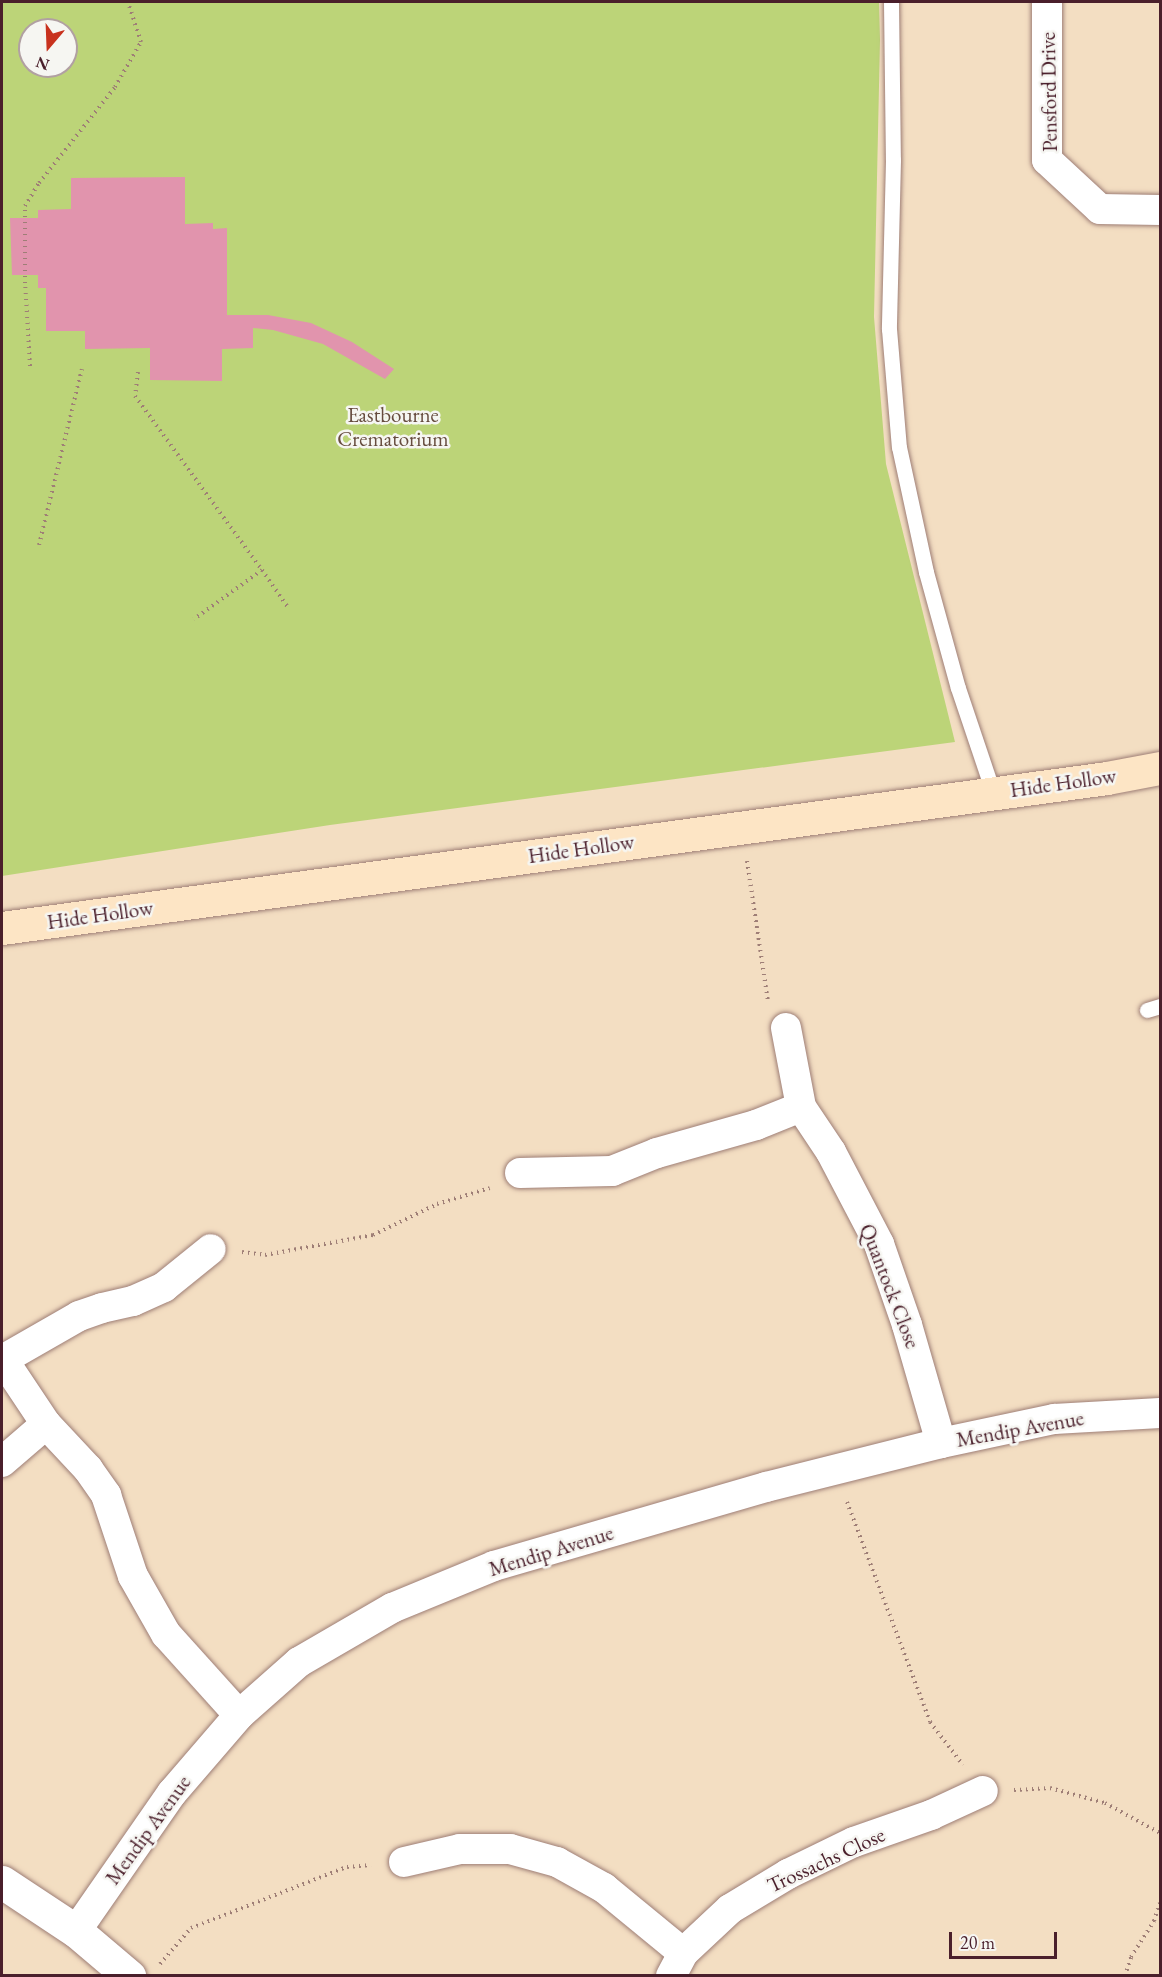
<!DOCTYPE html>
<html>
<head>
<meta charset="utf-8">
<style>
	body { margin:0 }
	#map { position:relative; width:1162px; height:1977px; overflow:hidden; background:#f3dec2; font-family:"EB Garamond",serif }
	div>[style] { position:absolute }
	.green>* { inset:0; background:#bcd478 }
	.building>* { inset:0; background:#e194ad }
	.path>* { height:4px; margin-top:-2px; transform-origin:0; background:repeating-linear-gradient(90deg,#9e7e76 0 1.5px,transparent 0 6px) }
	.roads { filter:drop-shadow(0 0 2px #9e7e76) drop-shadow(0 0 2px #9e7e76) }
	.service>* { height:15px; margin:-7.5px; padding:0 7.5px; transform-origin:7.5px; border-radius:7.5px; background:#fff }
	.minor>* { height:30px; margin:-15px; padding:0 15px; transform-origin:15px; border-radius:15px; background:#fff }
	.tertiary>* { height:33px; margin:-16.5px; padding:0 16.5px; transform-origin:16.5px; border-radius:16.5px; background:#fff }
	.secondary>* { height:33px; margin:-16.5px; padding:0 16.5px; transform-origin:16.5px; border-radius:16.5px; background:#fde5c5 }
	span { translate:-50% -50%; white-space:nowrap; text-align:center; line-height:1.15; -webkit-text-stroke:5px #f6f6f2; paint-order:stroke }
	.street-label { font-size:21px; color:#4a1f2b }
	.park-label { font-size:21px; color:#664c3e }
	.frame { position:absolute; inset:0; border:3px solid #4a1f2b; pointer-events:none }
	.north { position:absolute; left:18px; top:18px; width:60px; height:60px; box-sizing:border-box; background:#f6f6f2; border:2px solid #b1a0a2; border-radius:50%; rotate:199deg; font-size:16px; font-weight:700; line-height:24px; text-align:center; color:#4a1f2b }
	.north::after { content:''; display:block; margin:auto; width:21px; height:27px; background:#c8321e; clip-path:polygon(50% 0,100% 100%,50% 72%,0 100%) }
	.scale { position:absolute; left:949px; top:1932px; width:108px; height:27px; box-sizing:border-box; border:3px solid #4a1f2b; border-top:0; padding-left:8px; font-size:18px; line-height:21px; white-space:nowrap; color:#4a1f2b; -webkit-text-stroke:4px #f6f6f2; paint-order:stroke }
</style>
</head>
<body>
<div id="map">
	<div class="green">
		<i style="clip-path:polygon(evenodd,2px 2px,879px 2px,880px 40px,874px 317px,886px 464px,955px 742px,330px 825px,2px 876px,2px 2px,30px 30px,66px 30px,66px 66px,30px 66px,30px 30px)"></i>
	</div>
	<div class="building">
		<i style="clip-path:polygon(185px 177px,185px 224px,213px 223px,213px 229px,227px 228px,227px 315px,268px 315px,311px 323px,352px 342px,394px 369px,385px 379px,323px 344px,273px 330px,253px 328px,253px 348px,222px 349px,222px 381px,150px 380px,150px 348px,85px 349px,85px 331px,46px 331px,46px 288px,38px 288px,38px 275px,12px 275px,10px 218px,38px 218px,38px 210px,71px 209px,71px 178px)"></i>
	</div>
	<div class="path">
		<i style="left:30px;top:366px;width:83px;rotate:-93.4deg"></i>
		<i style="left:25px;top:283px;width:77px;rotate:-90deg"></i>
		<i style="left:25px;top:206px;width:27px;rotate:-59deg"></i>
		<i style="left:39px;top:183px;width:122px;rotate:-51.6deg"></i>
		<i style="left:115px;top:87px;width:52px;rotate:-60deg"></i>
		<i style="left:141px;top:42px;width:42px;rotate:-108deg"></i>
		<i style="left:138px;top:372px;width:24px;rotate:97deg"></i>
		<i style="left:135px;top:396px;width:215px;rotate:53.9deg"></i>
		<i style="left:262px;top:570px;width:84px;rotate:144.2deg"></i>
		<i style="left:39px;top:545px;width:181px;rotate:-76.3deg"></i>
		<i style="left:262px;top:570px;width:47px;rotate:55.3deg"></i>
		<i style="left:747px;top:861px;width:143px;rotate:81.5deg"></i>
		<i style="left:242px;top:1252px;width:23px;rotate:7deg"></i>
		<i style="left:265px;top:1255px;width:110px;rotate:-10.5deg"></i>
		<i style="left:373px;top:1235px;width:71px;rotate:-25.8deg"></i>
		<i style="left:437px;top:1204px;width:55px;rotate:-16.8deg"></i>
		<i style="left:847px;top:1502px;width:235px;rotate:69.3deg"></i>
		<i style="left:930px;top:1722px;width:54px;rotate:52.5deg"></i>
		<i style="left:1014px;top:1790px;width:36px;rotate:-3deg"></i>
		<i style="left:1050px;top:1788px;width:57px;rotate:15.3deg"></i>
		<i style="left:1105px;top:1803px;width:63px;rotate:28.6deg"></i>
		<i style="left:160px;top:1964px;width:48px;rotate:-49.3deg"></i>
		<i style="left:191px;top:1928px;width:168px;rotate:-21.4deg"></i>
		<i style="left:347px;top:1867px;width:24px;rotate:-5deg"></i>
		<i style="left:1125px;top:1976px;width:20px;rotate:-72deg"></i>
		<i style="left:1131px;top:1957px;width:43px;rotate:-57.4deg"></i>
		<i style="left:1154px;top:1921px;width:19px;rotate:-72deg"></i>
	</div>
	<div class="roads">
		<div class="service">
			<i style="left:891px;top:2px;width:158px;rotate:89.3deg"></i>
			<i style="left:893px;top:160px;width:169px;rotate:91.4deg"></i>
			<i style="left:889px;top:329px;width:118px;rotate:85.2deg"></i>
			<i style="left:899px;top:447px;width:128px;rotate:77.8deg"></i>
			<i style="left:926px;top:572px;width:120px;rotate:74.6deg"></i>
			<i style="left:958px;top:688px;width:110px;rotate:71.4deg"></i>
			<i style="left:1147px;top:1010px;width:14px;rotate:-17deg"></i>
		</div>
		<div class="minor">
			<i style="left:1047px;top:2px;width:158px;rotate:90deg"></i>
			<i style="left:1047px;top:160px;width:72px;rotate:42.8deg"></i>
			<i style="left:1100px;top:209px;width:60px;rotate:1deg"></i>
			<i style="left:786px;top:1028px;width:80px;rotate:79.2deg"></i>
			<i style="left:801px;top:1107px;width:54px;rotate:56.3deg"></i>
			<i style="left:831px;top:1152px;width:104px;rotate:62.4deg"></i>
			<i style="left:879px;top:1244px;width:86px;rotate:70.9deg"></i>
			<i style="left:907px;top:1325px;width:123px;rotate:73.9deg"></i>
			<i style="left:520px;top:1173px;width:92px;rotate:-1.2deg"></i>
			<i style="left:612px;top:1171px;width:48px;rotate:-21.8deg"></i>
			<i style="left:657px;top:1153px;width:103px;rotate:-15.8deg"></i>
			<i style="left:756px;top:1125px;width:48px;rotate:-21.8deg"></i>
			<i style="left:2px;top:1358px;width:79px;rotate:56.3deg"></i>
			<i style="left:46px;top:1424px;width:62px;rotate:47deg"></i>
			<i style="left:88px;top:1469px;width:32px;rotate:55deg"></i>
			<i style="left:106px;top:1495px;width:85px;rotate:71.6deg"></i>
			<i style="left:133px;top:1576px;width:67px;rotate:60.4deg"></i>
			<i style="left:166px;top:1634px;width:109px;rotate:48deg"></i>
			<i style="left:4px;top:1359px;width:86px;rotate:-29.8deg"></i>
			<i style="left:79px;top:1316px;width:24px;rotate:-19deg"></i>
			<i style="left:102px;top:1308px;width:32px;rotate:-13deg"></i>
			<i style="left:133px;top:1301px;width:34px;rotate:-24deg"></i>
			<i style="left:164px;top:1287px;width:60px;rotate:-39deg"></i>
			<i style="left:2px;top:1462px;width:58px;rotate:-40.8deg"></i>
			<i style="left:404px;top:1862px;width:57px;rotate:-13.1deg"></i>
			<i style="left:460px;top:1849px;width:50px"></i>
			<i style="left:510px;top:1849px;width:49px;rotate:15.5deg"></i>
			<i style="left:557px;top:1862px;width:54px;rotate:29deg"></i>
			<i style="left:604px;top:1888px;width:102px;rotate:39.4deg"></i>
			<i style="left:76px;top:1931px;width:168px;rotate:-55.2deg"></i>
			<i style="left:172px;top:1793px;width:103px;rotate:-49.3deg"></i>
			<i style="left:239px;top:1715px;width:80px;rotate:-41.5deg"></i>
			<i style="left:299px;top:1662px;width:108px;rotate:-30.1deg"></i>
			<i style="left:392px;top:1608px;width:110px;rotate:-22.4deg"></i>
			<i style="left:494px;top:1566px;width:283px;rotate:-16.2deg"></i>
			<i style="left:766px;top:1487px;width:180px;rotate:-14.1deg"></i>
			<i style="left:941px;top:1443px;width:116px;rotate:-12deg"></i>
			<i style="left:1054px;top:1419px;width:106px;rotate:-3.2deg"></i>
			<i style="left:671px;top:1976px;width:26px;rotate:-62deg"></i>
			<i style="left:683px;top:1953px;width:64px;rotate:-43.1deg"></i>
			<i style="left:730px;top:1909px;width:68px;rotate:-31.1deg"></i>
			<i style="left:788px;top:1874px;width:73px;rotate:-25.9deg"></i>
			<i style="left:854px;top:1842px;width:82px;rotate:-19.3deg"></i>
			<i style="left:931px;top:1815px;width:57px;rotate:-24.8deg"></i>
		</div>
		<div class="tertiary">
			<i style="left:2px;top:1882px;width:89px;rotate:33.5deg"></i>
			<i style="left:76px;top:1931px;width:70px;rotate:40.3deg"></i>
		</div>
		<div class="secondary">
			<i style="left:2px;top:928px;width:1115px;rotate:-7.73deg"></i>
			<i style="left:1107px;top:778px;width:54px;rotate:-10.7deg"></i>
		</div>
	</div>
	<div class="street-label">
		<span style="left:1049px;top:92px;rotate:-91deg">Pensford Drive</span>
		<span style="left:1063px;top:783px;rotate:-8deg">Hide Hollow</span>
		<span style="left:581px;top:849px;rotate:-8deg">Hide Hollow</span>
		<span style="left:100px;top:915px;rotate:-8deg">Hide Hollow</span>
		<span style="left:890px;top:1286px;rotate:69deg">Quantock Close</span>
		<span style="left:1020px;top:1429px;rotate:-10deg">Mendip Avenue</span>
		<span style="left:551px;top:1551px;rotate:-17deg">Mendip Avenue</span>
		<span style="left:148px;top:1830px;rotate:-54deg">Mendip Avenue</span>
		<span style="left:826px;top:1860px;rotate:-25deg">Trossachs Close</span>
	</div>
	<div class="park-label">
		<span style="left:393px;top:427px">Eastbourne<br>Crematorium</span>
	</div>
	<div class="frame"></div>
	<div class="north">N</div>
	<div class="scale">20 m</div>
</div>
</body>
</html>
